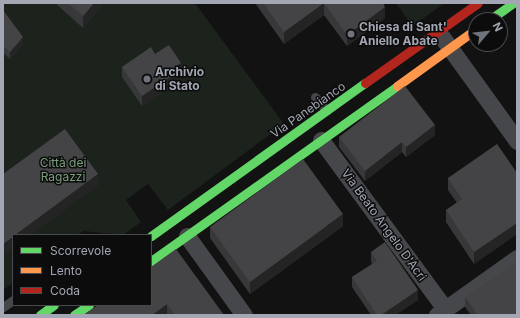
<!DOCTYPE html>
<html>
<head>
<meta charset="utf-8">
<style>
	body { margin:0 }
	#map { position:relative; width:520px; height:318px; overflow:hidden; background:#121212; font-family:Inter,sans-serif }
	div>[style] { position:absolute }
	.green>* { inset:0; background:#1c221c }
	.lane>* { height:9px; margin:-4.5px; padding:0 4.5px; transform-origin:4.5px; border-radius:4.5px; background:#46474a }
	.street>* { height:17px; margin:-8.5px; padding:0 8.5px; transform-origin:8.5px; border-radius:8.5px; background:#46474a }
	.fast>* { height:9px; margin:-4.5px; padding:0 4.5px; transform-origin:4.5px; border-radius:4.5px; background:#63d668 }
	.slow>* { height:9px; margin:-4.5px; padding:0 4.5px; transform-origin:4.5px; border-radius:4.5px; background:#ff974d }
	.jam>* { height:9px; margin:-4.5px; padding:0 4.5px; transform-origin:4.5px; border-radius:4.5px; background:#b3261e }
	.wall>* { inset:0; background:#38383a }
	.shaded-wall>* { inset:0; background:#242425 }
	.building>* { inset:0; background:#444447 }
	.dots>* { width:11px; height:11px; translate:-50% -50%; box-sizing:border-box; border:2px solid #0c0c0d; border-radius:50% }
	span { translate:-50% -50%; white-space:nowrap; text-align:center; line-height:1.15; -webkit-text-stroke:3px #0c0c0d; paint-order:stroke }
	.poi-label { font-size:12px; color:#a3a7b3; font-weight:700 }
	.left { translate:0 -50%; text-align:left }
	.street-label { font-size:12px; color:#a3a7b3 }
	.park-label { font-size:12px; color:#7a9e7c }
	.frame { position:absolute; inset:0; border:4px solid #a3a7b3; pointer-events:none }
	.legend { position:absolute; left:12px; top:234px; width:140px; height:72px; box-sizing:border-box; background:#0c0c0d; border:1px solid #484a4f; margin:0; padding:5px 7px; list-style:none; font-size:12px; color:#a3a7b3 }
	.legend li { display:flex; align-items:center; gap:8px; height:20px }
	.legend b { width:20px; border:1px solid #484a4f }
	.north { position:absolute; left:468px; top:12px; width:40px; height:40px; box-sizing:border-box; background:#0c0c0d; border:1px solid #484a4f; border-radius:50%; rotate:62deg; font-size:11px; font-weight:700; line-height:16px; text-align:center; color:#a3a7b3 }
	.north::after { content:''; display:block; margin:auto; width:14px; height:18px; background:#70737b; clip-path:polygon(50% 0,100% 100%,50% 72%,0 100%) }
</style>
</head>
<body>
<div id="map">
	<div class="green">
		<i style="clip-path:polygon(3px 3px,195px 3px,284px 124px,168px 210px,148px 184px,126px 200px,141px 222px,123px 235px,83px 231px,78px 235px,13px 235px,13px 283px,3px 290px)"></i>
		<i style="clip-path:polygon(396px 3px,445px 3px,412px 26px)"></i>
	</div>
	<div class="lane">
		<i style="left:315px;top:97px;width:18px;rotate:49deg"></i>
		<i style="left:3px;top:307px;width:12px;rotate:-35deg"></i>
	</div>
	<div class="street">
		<i style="left:442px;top:37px;width:128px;rotate:54.2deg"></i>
		<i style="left:321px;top:140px;width:211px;rotate:53.7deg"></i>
		<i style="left:187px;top:236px;width:97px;rotate:54.2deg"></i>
		<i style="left:437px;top:315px;width:98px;rotate:-35.5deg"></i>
	</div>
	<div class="fast">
		<i style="left:489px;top:20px;width:29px;rotate:-35deg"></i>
		<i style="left:151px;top:236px;width:263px;rotate:-35.6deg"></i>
		<i style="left:151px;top:261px;width:302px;rotate:-35.4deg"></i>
		<i style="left:40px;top:315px;width:17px;rotate:-36deg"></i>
		<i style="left:74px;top:315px;width:18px;rotate:-34deg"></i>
	</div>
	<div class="slow">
		<i style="left:397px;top:86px;width:97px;rotate:-35.8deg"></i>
	</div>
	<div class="jam">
		<i style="left:365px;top:83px;width:138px;rotate:-35.3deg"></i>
	</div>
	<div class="wall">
		<i style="clip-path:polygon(55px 3px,104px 3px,83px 28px)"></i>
		<i style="clip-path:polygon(255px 3px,383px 3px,385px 18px,347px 46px,324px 15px,284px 44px)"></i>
		<i style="clip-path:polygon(3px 10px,23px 44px,10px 59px,3px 53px)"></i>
		<i style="clip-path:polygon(155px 54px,181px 72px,170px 80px,170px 87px,142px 106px,122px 77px,122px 67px)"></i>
		<i style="clip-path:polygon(435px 135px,406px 157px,402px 152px,365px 181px,339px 147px,339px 137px)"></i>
		<i style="clip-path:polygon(517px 173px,517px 234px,474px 264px,446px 222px,446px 210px,457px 203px,448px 190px,448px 178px)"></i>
		<i style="clip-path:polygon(343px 226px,250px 294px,210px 238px,210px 227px)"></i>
		<i style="clip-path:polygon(371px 252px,418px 300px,395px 315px,371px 315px,352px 287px,352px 277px,372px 264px,371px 261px)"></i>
		<i style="clip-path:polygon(151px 267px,224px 315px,84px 315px)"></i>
		<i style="clip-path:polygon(465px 297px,517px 315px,471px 315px,465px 307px)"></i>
	</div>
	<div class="shaded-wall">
		<i style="clip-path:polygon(94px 3px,104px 3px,83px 28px,83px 16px)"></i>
		<i style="clip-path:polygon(324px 3px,324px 15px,284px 44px,284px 32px)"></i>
		<i style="clip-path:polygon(385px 7px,385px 18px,347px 46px,347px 35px)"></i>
		<i style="clip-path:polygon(23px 37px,23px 44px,10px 59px,10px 52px)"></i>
		<i style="clip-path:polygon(181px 63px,181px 72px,170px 80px,170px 87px,142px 106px,142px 96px,167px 72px)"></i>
		<i style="clip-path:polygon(435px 125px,435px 135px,406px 157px,406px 147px)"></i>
		<i style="clip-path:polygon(402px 142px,402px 152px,365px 181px,365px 171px)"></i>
		<i style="clip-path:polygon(98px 174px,98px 186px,31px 235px,15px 235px)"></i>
		<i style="clip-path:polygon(343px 214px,343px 226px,250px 294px,250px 282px)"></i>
		<i style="clip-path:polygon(517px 223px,517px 234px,474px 264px,474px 252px)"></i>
		<i style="clip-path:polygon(13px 237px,13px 248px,3px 255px,3px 244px)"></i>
		<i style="clip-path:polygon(418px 290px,418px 300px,395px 315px,381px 315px)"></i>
		<i style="clip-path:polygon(167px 304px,167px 315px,152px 315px)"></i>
	</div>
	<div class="building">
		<i style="clip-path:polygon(68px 3px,94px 3px,83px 16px)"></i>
		<i style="clip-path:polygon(263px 3px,383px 3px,385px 7px,347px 35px,324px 3px,284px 32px)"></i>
		<i style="clip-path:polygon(3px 10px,23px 37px,10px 52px,3px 46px)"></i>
		<i style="clip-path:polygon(169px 45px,181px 63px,167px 72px,170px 77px,142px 96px,122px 67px,151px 47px,155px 54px)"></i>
		<i style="clip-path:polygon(405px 86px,435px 125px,406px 147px,402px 142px,365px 171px,339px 137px)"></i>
		<i style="clip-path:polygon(65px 129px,98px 174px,15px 235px,13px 235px,13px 237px,3px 244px,3px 174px)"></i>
		<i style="clip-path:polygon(497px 144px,517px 173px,517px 223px,474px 252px,446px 210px,462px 199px,448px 178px)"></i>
		<i style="clip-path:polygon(303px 159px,343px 214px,250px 282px,210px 227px)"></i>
		<i style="clip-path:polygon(385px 242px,418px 290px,381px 315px,377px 315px,352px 277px,377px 261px,371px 252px)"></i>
		<i style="clip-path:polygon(176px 249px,224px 315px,175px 315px,167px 304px,152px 315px,84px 315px,98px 305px,151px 305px,151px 267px)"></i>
		<i style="clip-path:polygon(513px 264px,517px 269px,517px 315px,478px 315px,465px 297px)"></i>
	</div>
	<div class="dots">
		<i style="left:351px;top:34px;background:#70737b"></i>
		<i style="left:147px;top:79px;background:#70737b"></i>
	</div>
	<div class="poi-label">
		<span class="left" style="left:359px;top:34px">Chiesa di Sant'<br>Aniello Abate</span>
		<span class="left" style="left:155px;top:79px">Archivio<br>di Stato</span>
	</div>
	<div class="street-label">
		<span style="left:308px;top:110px;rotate:-35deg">Via Panebianco</span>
		<span style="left:384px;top:225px;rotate:54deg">Via Beato Angelo D'Acri</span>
	</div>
	<div class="park-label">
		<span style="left:63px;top:170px">Città dei<br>Ragazzi</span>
	</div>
	<div class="frame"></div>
	<ul class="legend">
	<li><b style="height:5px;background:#63d668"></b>Scorrevole</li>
	<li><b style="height:5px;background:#ff974d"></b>Lento</li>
	<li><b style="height:5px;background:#b3261e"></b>Coda</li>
	</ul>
	<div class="north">N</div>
</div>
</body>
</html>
